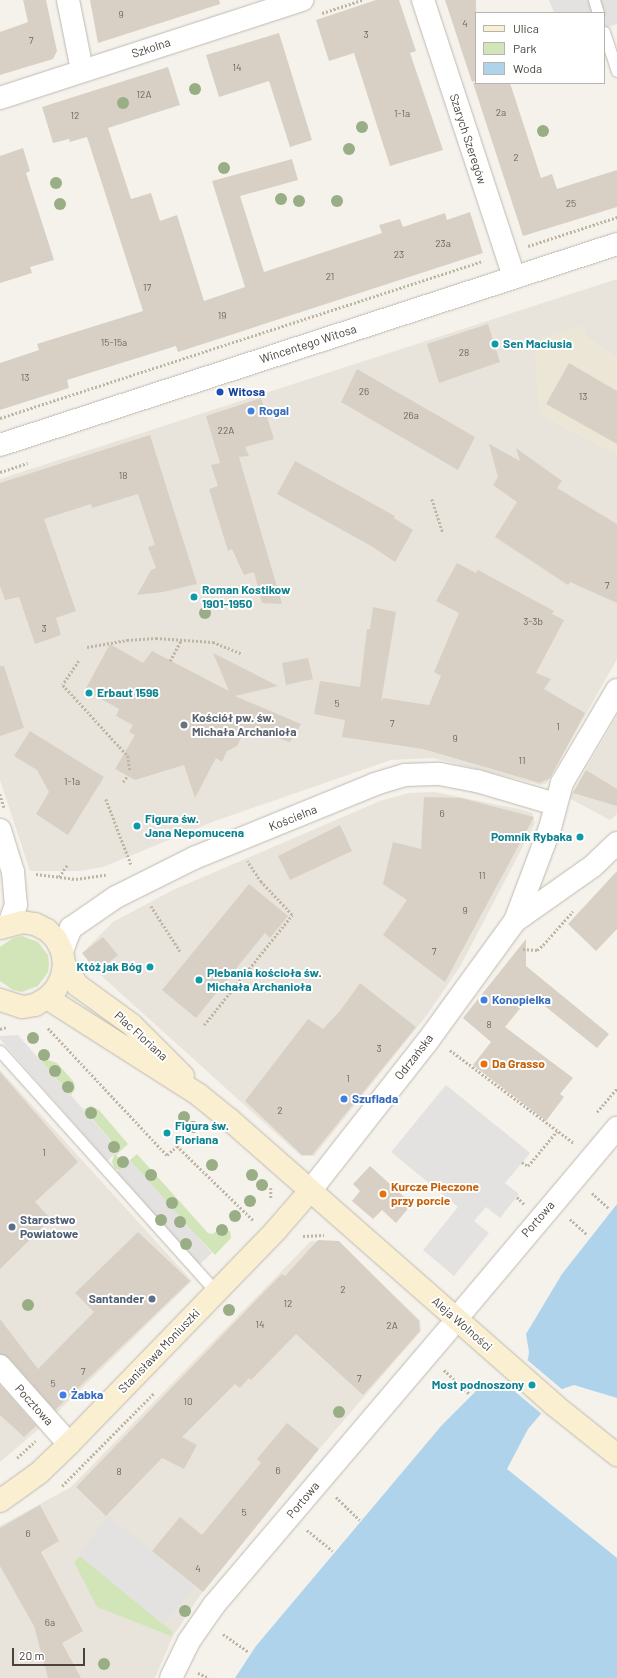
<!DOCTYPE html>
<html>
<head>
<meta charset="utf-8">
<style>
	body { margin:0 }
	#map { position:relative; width:617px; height:1678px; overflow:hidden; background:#f5f2ec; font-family:Barlow,sans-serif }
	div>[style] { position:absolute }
	.residential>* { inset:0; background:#e8e4db }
	.education>* { inset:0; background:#ece6d7 }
	.green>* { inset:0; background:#d2e5b9 }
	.parking>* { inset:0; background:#e4e2e0 }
	.water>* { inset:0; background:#afd3eb }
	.pier>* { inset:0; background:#f5f2ec }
	.building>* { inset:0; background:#d8d0c5 }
	.path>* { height:2.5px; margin-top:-1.25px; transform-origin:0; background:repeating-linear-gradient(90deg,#c0b5a2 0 2px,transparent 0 4px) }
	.roads { filter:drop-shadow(0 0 1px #bfb9af) drop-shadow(0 0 1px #bfb9af) }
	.lane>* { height:11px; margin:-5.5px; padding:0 5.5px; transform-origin:5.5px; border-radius:5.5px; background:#fff }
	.street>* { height:22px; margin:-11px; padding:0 11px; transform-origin:11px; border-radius:11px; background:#fff }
	.secondary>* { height:22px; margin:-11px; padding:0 11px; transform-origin:11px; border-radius:11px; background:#faefd0 }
	.trees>* { width:12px; height:12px; margin:-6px; border-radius:50%; background:#99ae85 }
	.dots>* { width:11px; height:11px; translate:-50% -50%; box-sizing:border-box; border:2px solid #fff; border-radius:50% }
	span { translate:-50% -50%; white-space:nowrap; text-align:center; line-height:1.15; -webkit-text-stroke:4px #fff; paint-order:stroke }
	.number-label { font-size:10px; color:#6d665d }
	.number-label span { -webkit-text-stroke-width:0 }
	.street-label { font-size:12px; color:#49433a }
	.culture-label { font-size:12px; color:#0d838f; font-weight:700 }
	.left { translate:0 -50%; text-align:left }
	.right { translate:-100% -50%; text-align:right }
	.transit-label { font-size:12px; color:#164399; font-weight:700 }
	.shop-label { font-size:12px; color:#366cbe; font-weight:700 }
	.worship-label { font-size:12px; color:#5b616d; font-weight:700 }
	.food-label { font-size:12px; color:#c56008; font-weight:700 }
	.service-label { font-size:12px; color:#4e5e75; font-weight:700 }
	.legend { position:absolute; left:475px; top:12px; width:130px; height:72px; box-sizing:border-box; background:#fff; border:1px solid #b6b4b0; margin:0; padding:5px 7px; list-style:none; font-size:12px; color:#49433a }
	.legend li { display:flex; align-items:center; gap:8px; height:20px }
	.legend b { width:20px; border:1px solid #b6b4b0 }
	.scale { position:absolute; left:12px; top:1648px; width:73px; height:18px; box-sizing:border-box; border:2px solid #49433a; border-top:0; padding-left:5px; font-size:12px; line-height:14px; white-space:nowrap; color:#49433a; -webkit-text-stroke:3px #fff; paint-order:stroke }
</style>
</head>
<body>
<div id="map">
	<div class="residential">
		<i style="clip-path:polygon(617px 279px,617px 358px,587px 338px,539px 413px,617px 455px,617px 659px,547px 783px,541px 785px,433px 758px,391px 760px,215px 821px,103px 867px,79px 871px,30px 871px,0 780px,0 479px)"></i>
		<i style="clip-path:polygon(617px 716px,617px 814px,610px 820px,569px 798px)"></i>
		<i style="clip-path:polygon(435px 792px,519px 809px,532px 813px,535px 823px,461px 965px,427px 1015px,314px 1156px,301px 1156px,96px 971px,86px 957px,87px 948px,113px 922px,173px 890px,380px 801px,409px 793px)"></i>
		<i style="clip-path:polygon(0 1070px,192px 1281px,48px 1421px,0 1462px)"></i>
		<i style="clip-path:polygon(311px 1241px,339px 1243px,420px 1320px,421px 1331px,319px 1449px,199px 1597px,173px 1636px,155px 1678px,0 1678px,0 1526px,71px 1487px)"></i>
	</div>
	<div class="education">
		<i style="clip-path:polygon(583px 325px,587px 338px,617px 358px,617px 455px,539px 413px,534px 340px)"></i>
	</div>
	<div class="green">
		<i style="clip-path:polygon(22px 936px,38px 942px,48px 955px,49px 964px,48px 972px,38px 986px,22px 992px,13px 990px,0 981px,0 947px,13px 938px)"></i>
		<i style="clip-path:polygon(48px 1060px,57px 1063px,74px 1082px,75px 1089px,71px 1095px,41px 1061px)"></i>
		<i style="clip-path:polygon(91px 1106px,99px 1110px,128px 1144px,116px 1155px,125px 1165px,120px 1170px,115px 1169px,112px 1162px,114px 1155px,119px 1150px,84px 1109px)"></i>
		<i style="clip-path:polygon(137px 1154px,208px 1233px,213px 1234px,220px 1227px,230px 1231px,231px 1238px,215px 1255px,199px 1238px,161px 1222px,157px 1217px,130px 1160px)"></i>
		<i style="clip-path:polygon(80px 1556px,173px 1632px,171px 1636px,97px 1607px,74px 1562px)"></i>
	</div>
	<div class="parking">
		<i style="clip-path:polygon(549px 0,617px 0,617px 24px,604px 28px,604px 13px,554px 13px)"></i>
		<i style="clip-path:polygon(18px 1035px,119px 1150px,107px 1161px,0 1039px,0 1036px)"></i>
		<i style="clip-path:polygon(446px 1085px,530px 1153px,505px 1183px,519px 1194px,500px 1218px,486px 1207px,474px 1221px,489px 1233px,454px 1276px,423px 1250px,458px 1207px,391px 1152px)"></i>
		<i style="clip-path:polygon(130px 1160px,212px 1253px,199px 1265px,117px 1172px)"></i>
		<i style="clip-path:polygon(109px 1516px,195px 1587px,164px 1625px,78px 1554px)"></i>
	</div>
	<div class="water">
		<i style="clip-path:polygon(617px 1204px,617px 1398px,574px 1385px,562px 1389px,528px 1429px,507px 1469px,617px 1558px,617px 1678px,235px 1678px,256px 1646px,442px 1425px,477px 1390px,488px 1390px,495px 1387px,515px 1374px,528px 1359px,529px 1352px,526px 1334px,562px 1274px)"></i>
	</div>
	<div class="pier">
		<i style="clip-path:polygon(525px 1358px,564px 1391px,543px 1415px,501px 1380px,513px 1372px)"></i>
	</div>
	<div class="building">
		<i style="clip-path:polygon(23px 0,46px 0,57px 51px,53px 59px,0 75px,0 32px,28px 22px)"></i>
		<i style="clip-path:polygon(90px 0,219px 0,220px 4px,98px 43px)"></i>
		<i style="clip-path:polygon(376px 0,399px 0,416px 51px,410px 53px,443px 150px,390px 166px,354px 53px,329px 61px,316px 20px)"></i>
		<i style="clip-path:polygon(445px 0,476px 0,476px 81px,472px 82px)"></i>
		<i style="clip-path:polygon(279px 33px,312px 140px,290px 147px,269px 81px,219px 97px,206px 55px)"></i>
		<i style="clip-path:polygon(168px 67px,180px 105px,108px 128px,131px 199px,151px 193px,160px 221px,177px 215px,204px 301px,245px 287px,212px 181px,292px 159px,298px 180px,240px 196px,264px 272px,382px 233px,379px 225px,400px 219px,403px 227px,445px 213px,447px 220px,470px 212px,483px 253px,178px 352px,176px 346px,67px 380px,69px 388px,0 410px,0 363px,39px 350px,37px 344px,143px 311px,87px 137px,70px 142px,69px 139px,53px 143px,42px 107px)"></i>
		<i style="clip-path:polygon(473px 83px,510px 83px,541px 178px,552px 174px,557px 189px,617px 170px,617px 207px,523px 236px)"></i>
		<i style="clip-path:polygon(23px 148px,30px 171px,26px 173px,54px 260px,30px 267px,32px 273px,0 283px,0 156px)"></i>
		<i style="clip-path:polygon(488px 324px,500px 362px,439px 383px,427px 344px)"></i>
		<i style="clip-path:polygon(569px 363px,617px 391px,617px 444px,546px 404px)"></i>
		<i style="clip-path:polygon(357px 369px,475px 437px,458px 470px,341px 402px)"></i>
		<i style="clip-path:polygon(261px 398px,274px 439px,245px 447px,249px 456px,239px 457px,282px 604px,262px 603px,254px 572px,244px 575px,232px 549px,228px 551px,209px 489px,218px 486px,211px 465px,220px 463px,206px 416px)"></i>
		<i style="clip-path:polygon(150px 435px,197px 584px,163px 592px,137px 595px,151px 570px,156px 568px,148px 547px,155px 545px,138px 494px,92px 508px,91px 504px,44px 519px,76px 611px,56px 618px,61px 635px,35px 644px,19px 597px,5px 600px,0 586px,0 483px)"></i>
		<i style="clip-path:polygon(489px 444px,520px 461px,516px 448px,562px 481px,557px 488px,617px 524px,617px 603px,570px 582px,568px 585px,495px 537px,517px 502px,493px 485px,498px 477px)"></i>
		<i style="clip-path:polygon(295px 461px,395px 516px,394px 518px,413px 530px,395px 562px,373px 547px,277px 494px)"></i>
		<i style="clip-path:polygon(457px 563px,476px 573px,478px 570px,554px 611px,552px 614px,564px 620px,536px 673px,551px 679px,544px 689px,585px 713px,550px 778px,540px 783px,423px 749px,342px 737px,345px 720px,314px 714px,320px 681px,360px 687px,367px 629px,370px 629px,373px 607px,396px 612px,381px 702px,383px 698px,429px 705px,441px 676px,434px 672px,459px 613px,436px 601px)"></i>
		<i style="clip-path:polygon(110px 644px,143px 663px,152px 651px,229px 691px,213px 653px,278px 686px,235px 696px,301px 724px,290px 742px,246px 728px,237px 746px,227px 751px,222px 762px,216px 758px,195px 798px,184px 765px,135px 780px,115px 769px,135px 735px,129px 732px,133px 725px,116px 716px,119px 709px,85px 690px)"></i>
		<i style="clip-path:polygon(308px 658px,313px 679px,286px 685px,282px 663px)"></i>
		<i style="clip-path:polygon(0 666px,4px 666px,24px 728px,0 736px)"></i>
		<i style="clip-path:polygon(30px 731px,104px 777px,68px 835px,36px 814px,49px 792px,37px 770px,14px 756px)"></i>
		<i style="clip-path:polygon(586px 770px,617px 789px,617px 806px,573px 793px)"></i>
		<i style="clip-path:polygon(424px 797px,461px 798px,534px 817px,445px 982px,383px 935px,407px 900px,383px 884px,393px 842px,421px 849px)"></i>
		<i style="clip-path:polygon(340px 825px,352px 851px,290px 880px,278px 856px)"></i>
		<i style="clip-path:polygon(617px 871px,617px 929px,596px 951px,568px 924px)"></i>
		<i style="clip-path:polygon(249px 884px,288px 916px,270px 938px,265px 933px,196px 1018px,162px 990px)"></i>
		<i style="clip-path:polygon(103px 937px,118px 955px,97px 972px,82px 953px)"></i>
		<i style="clip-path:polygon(526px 939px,526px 966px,609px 1034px,597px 1048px,531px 995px,505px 1027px,573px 1078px,560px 1094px,564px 1097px,546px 1121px,473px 1065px,491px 1042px,463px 1018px)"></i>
		<i style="clip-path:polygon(360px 983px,416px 1027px,312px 1155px,302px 1155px,245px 1101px,308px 1019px,323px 1029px,340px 1011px)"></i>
		<i style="clip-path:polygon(0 1072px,78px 1162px,35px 1202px,51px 1219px,0 1269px)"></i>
		<i style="clip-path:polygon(370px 1166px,412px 1204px,396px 1223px,382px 1210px,373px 1219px,352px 1201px,360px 1191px,353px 1184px)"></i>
		<i style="clip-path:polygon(138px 1232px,190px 1281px,55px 1410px,9px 1358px,0 1354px,0 1319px,38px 1369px,94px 1312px,75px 1293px)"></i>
		<i style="clip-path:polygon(318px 1240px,339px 1241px,419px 1321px,420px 1331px,363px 1395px,296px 1334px,251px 1380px,249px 1378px,240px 1388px,235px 1384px,182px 1437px,197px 1445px,184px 1469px,162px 1458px,106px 1516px,76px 1487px,260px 1296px,282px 1274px,285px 1276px)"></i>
		<i style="clip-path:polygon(0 1385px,36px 1426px,24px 1437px,0 1415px)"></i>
		<i style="clip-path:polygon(287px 1423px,319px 1449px,203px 1592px,152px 1551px,180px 1517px,202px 1535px,261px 1463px,257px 1459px)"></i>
		<i style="clip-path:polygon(40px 1505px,59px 1541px,41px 1552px,83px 1631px,62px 1643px,81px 1678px,48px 1678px,34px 1626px,0 1566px,0 1528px)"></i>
	</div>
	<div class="path">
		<i style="left:322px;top:13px;width:42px;rotate:-18deg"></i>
		<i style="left:528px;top:246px;width:94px;rotate:-18deg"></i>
		<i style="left:0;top:418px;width:508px;rotate:-18.01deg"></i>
		<i style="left:0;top:472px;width:29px;rotate:-18deg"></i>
		<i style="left:432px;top:499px;width:35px;rotate:72deg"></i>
		<i style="left:87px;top:647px;width:41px;rotate:-9.9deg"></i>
		<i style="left:127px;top:640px;width:29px;rotate:-4deg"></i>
		<i style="left:156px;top:638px;width:57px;rotate:4deg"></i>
		<i style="left:213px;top:642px;width:31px;rotate:22deg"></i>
		<i style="left:79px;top:661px;width:29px;rotate:124deg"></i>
		<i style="left:63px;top:685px;width:96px;rotate:47.5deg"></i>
		<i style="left:128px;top:756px;width:15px;rotate:82deg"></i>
		<i style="left:170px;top:661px;width:24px;rotate:-62deg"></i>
		<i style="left:123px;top:782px;width:7px;rotate:-56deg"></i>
		<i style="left:0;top:794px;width:14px;rotate:73deg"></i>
		<i style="left:106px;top:799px;width:70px;rotate:69deg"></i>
		<i style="left:36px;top:874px;width:40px;rotate:7.1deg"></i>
		<i style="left:76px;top:879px;width:30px;rotate:-8deg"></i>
		<i style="left:59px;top:877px;width:14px;rotate:-56deg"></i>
		<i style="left:151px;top:906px;width:54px;rotate:57.2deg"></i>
		<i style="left:523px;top:949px;width:14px;rotate:4deg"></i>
		<i style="left:537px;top:950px;width:8px;rotate:-40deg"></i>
		<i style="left:543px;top:945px;width:45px;rotate:-48.6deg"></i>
		<i style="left:204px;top:1025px;width:141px;rotate:-51.3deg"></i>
		<i style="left:292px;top:915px;width:45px;rotate:-133.2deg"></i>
		<i style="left:261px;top:882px;width:25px;rotate:-124deg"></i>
		<i style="left:48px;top:1028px;width:174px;rotate:46.9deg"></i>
		<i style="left:167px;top:1155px;width:13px;rotate:-42deg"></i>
		<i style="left:177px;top:1146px;width:106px;rotate:44.2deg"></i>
		<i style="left:0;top:1029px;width:6px;rotate:-18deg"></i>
		<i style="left:450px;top:1050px;width:155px;rotate:36.9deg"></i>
		<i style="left:597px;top:1112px;width:31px;rotate:-50deg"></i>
		<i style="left:522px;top:1162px;width:7px;rotate:34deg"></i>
		<i style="left:528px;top:1166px;width:45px;rotate:-50.4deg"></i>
		<i style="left:271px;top:1188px;width:11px;rotate:90deg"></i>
		<i style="left:592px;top:1193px;width:24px;rotate:42deg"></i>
		<i style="left:517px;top:1197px;width:10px;rotate:45deg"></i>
		<i style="left:570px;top:1219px;width:24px;rotate:42deg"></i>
		<i style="left:303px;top:1236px;width:21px;rotate:-3deg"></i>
		<i style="left:444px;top:1370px;width:35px;rotate:43deg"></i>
		<i style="left:17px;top:1458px;width:25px;rotate:-43deg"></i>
		<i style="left:62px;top:1486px;width:131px;rotate:-45.3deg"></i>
		<i style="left:336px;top:1497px;width:33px;rotate:44deg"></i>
		<i style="left:307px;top:1530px;width:33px;rotate:39deg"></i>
		<i style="left:223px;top:1634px;width:32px;rotate:35deg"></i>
		<i style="left:198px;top:1673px;width:12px;rotate:24deg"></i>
	</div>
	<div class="roads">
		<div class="lane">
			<i style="left:594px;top:0;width:14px;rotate:73deg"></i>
			<i style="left:604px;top:32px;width:41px;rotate:71.6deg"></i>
			<i style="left:0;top:1051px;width:324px;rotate:48.1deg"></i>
		</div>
		<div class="street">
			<i style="left:68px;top:0;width:71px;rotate:78.7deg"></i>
			<i style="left:423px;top:0;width:292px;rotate:71.8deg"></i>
			<i style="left:0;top:98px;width:318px;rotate:-18deg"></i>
			<i style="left:0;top:445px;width:649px;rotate:-18.04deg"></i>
			<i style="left:0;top:830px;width:44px;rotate:72.8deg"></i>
			<i style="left:13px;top:872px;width:33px;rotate:85deg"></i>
			<i style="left:16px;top:905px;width:20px;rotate:110deg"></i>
			<i style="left:515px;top:921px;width:95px;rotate:-35.2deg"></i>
			<i style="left:593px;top:866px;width:33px;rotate:-44deg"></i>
			<i style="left:62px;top:951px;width:25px;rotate:-69deg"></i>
			<i style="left:71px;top:928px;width:55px;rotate:-34.6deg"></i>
			<i style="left:116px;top:897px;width:87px;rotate:-26.6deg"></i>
			<i style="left:194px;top:858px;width:196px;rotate:-22.2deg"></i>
			<i style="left:375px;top:784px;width:31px;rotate:-17deg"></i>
			<i style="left:405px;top:775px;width:35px;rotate:-2deg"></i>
			<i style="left:440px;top:774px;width:38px;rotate:11deg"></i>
			<i style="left:477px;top:781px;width:81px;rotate:16.4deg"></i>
			<i style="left:310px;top:1191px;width:189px;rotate:-51.9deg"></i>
			<i style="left:427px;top:1042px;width:150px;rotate:-54deg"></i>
			<i style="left:515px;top:921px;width:99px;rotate:-69.4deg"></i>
			<i style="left:550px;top:828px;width:47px;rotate:-75.1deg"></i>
			<i style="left:562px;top:783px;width:108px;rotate:-59.4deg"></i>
			<i style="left:462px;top:1312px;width:241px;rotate:-49.9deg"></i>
			<i style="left:0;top:1366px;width:104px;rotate:48.5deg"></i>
			<i style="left:171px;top:1678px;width:41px;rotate:-64.1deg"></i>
			<i style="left:189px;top:1641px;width:44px;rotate:-55.2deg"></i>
			<i style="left:214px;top:1605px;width:361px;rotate:-49.6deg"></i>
		</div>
		<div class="secondary">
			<i style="left:0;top:928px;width:23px;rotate:-15deg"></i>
			<i style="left:22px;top:922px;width:13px;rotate:9deg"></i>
			<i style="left:35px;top:924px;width:13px;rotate:27deg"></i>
			<i style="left:47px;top:930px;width:13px;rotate:45deg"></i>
			<i style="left:56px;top:939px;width:13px;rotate:63deg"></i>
			<i style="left:62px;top:951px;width:13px;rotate:81deg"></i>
			<i style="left:64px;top:964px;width:13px;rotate:99deg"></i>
			<i style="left:62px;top:977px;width:13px;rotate:117deg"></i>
			<i style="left:56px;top:989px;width:13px;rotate:135deg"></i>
			<i style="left:47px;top:998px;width:14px;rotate:150deg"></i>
			<i style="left:35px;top:1005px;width:13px;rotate:171deg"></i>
			<i style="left:22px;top:1007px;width:23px;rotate:-162deg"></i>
			<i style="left:64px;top:964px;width:25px;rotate:58deg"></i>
			<i style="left:77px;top:985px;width:68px;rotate:36deg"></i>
			<i style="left:132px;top:1025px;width:72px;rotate:45deg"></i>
			<i style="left:47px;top:998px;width:180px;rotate:32.5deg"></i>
			<i style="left:199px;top:1095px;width:38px;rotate:39deg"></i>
			<i style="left:229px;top:1119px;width:432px;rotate:41.3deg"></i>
			<i style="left:553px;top:1404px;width:82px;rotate:38.6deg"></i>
			<i style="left:0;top:1501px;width:48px;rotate:-35.7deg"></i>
			<i style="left:39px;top:1473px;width:42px;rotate:-44deg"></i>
			<i style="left:69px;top:1444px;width:299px;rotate:-45.9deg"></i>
			<i style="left:277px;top:1229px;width:50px;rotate:-49deg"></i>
		</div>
	</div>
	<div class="trees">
		<i style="left:195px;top:89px"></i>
		<i style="left:123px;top:103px"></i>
		<i style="left:362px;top:127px"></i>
		<i style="left:543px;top:131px"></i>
		<i style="left:349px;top:149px"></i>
		<i style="left:224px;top:168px"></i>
		<i style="left:56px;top:183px"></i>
		<i style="left:281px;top:199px"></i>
		<i style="left:299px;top:201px"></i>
		<i style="left:337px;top:201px"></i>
		<i style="left:60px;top:204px"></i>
		<i style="left:205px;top:613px"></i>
		<i style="left:33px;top:1038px"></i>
		<i style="left:44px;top:1055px"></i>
		<i style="left:55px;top:1071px"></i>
		<i style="left:68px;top:1087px"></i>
		<i style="left:91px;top:1113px"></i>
		<i style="left:184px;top:1117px"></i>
		<i style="left:193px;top:1127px"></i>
		<i style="left:114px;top:1147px"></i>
		<i style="left:123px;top:1162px"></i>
		<i style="left:212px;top:1165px"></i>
		<i style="left:151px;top:1175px"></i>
		<i style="left:252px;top:1175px"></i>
		<i style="left:262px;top:1185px"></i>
		<i style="left:250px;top:1201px"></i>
		<i style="left:172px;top:1203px"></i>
		<i style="left:235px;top:1216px"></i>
		<i style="left:161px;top:1220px"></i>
		<i style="left:180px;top:1222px"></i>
		<i style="left:222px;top:1230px"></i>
		<i style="left:186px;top:1244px"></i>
		<i style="left:28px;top:1305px"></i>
		<i style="left:229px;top:1310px"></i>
		<i style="left:339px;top:1412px"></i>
		<i style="left:185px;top:1611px"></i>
		<i style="left:104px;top:1664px"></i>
	</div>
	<div class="dots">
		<i style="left:495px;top:344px;background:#0f9aa8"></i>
		<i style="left:220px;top:392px;background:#1a4fb4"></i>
		<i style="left:251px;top:411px;background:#3f7fe0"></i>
		<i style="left:194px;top:597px;background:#0f9aa8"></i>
		<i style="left:89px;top:693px;background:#0f9aa8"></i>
		<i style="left:184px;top:725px;background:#6b7280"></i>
		<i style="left:137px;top:826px;background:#0f9aa8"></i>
		<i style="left:580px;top:837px;background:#0f9aa8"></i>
		<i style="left:150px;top:967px;background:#0f9aa8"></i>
		<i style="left:199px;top:980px;background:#0f9aa8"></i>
		<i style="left:484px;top:1000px;background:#3f7fe0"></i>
		<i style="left:484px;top:1064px;background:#e8710a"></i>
		<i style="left:344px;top:1099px;background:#3f7fe0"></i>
		<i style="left:167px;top:1133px;background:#0f9aa8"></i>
		<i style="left:383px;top:1194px;background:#e8710a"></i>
		<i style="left:12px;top:1227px;background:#5c6f8a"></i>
		<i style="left:152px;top:1299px;background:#5c6f8a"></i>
		<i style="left:532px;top:1385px;background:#0f9aa8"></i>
		<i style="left:63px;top:1395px;background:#3f7fe0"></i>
	</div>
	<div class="number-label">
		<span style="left:121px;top:15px">9</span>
		<span style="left:465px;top:24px">4</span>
		<span style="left:366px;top:35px">3</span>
		<span style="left:31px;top:41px">7</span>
		<span style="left:237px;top:68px">14</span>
		<span style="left:144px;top:95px">12A</span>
		<span style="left:501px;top:113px">2a</span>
		<span style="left:402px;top:114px">1-1a</span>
		<span style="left:75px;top:116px">12</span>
		<span style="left:516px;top:158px">2</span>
		<span style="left:571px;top:204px">25</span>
		<span style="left:443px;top:244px">23a</span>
		<span style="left:399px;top:255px">23</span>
		<span style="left:330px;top:277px">21</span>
		<span style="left:147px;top:288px">17</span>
		<span style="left:222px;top:316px">19</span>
		<span style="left:114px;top:343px">15-15a</span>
		<span style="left:464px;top:353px">28</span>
		<span style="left:25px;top:378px">13</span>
		<span style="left:364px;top:392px">26</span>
		<span style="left:583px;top:397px">13</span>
		<span style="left:411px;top:416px">26a</span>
		<span style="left:226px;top:431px">22A</span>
		<span style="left:123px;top:476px">18</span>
		<span style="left:607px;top:586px">7</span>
		<span style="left:533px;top:622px">3-3b</span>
		<span style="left:44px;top:629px">3</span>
		<span style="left:337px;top:704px">5</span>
		<span style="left:392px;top:724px">7</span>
		<span style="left:558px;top:727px">1</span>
		<span style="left:455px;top:739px">9</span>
		<span style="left:522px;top:761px">11</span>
		<span style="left:72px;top:782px">1-1a</span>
		<span style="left:442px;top:814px">6</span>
		<span style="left:482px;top:876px">11</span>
		<span style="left:465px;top:911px">9</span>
		<span style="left:434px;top:952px">7</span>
		<span style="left:489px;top:1025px">8</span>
		<span style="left:379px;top:1049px">3</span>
		<span style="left:348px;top:1079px">1</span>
		<span style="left:280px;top:1111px">2</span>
		<span style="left:44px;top:1153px">1</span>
		<span style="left:343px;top:1290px">2</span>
		<span style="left:288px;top:1304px">12</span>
		<span style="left:260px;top:1325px">14</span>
		<span style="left:392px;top:1326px">2A</span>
		<span style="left:83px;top:1372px">7</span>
		<span style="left:359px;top:1379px">7</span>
		<span style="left:53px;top:1384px">5</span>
		<span style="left:188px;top:1402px">10</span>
		<span style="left:278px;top:1471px">6</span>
		<span style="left:119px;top:1472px">8</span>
		<span style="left:244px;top:1513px">5</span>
		<span style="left:28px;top:1534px">6</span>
		<span style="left:198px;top:1569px">4</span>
		<span style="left:50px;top:1623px">6a</span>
	</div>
	<div class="street-label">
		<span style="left:151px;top:48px;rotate:-18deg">Szkolna</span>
		<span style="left:468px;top:139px;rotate:72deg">Szarych Szeregów</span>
		<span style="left:308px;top:344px;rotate:-18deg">Wincentego Witosa</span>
		<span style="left:293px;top:818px;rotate:-22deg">Kościelna</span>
		<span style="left:141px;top:1036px;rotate:42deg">Plac Floriana</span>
		<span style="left:414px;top:1057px;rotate:-52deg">Odrzańska</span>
		<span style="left:538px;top:1219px;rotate:-49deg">Portowa</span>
		<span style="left:462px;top:1324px;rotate:41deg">Aleja Wolności</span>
		<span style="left:159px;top:1351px;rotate:-46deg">Stanisława Moniuszki</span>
		<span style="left:34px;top:1405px;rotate:48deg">Pocztowa</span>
		<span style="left:303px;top:1500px;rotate:-50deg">Portowa</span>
	</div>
	<div class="culture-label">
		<span class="left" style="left:503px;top:344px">Sen Maciusia</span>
		<span class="left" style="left:202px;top:597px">Roman Kostikow<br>1901-1950</span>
		<span class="left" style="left:97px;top:693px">Erbaut 1596</span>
		<span class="left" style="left:145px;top:826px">Figura św.<br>Jana Nepomucena</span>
		<span class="right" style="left:572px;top:837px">Pomnik Rybaka</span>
		<span class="right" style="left:142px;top:967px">Któż jak Bóg</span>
		<span class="left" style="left:207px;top:980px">Plebania kościoła św.<br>Michała Archanioła</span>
		<span class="left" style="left:175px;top:1133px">Figura św.<br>Floriana</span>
		<span class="right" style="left:524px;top:1385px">Most podnoszony</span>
	</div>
	<div class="transit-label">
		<span class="left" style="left:228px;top:392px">Witosa</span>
	</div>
	<div class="shop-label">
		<span class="left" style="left:259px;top:411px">Rogal</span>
		<span class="left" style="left:492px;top:1000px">Konopielka</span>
		<span class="left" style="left:352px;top:1099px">Szuflada</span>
		<span class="left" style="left:71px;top:1395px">Żabka</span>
	</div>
	<div class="worship-label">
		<span class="left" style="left:192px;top:725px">Kościół pw. św.<br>Michała Archanioła</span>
	</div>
	<div class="food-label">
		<span class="left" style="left:492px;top:1064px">Da Grasso</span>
		<span class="left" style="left:391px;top:1194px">Kurcze Pieczone<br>przy porcie</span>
	</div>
	<div class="service-label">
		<span class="left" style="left:20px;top:1227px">Starostwo<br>Powiatowe</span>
		<span class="right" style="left:144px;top:1299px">Santander</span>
	</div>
	<ul class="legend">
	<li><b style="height:5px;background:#faefd0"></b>Ulica</li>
	<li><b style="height:11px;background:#d2e5b9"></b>Park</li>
	<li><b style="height:11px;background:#afd3eb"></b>Woda</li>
	</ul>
	<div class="scale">20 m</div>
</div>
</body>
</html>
